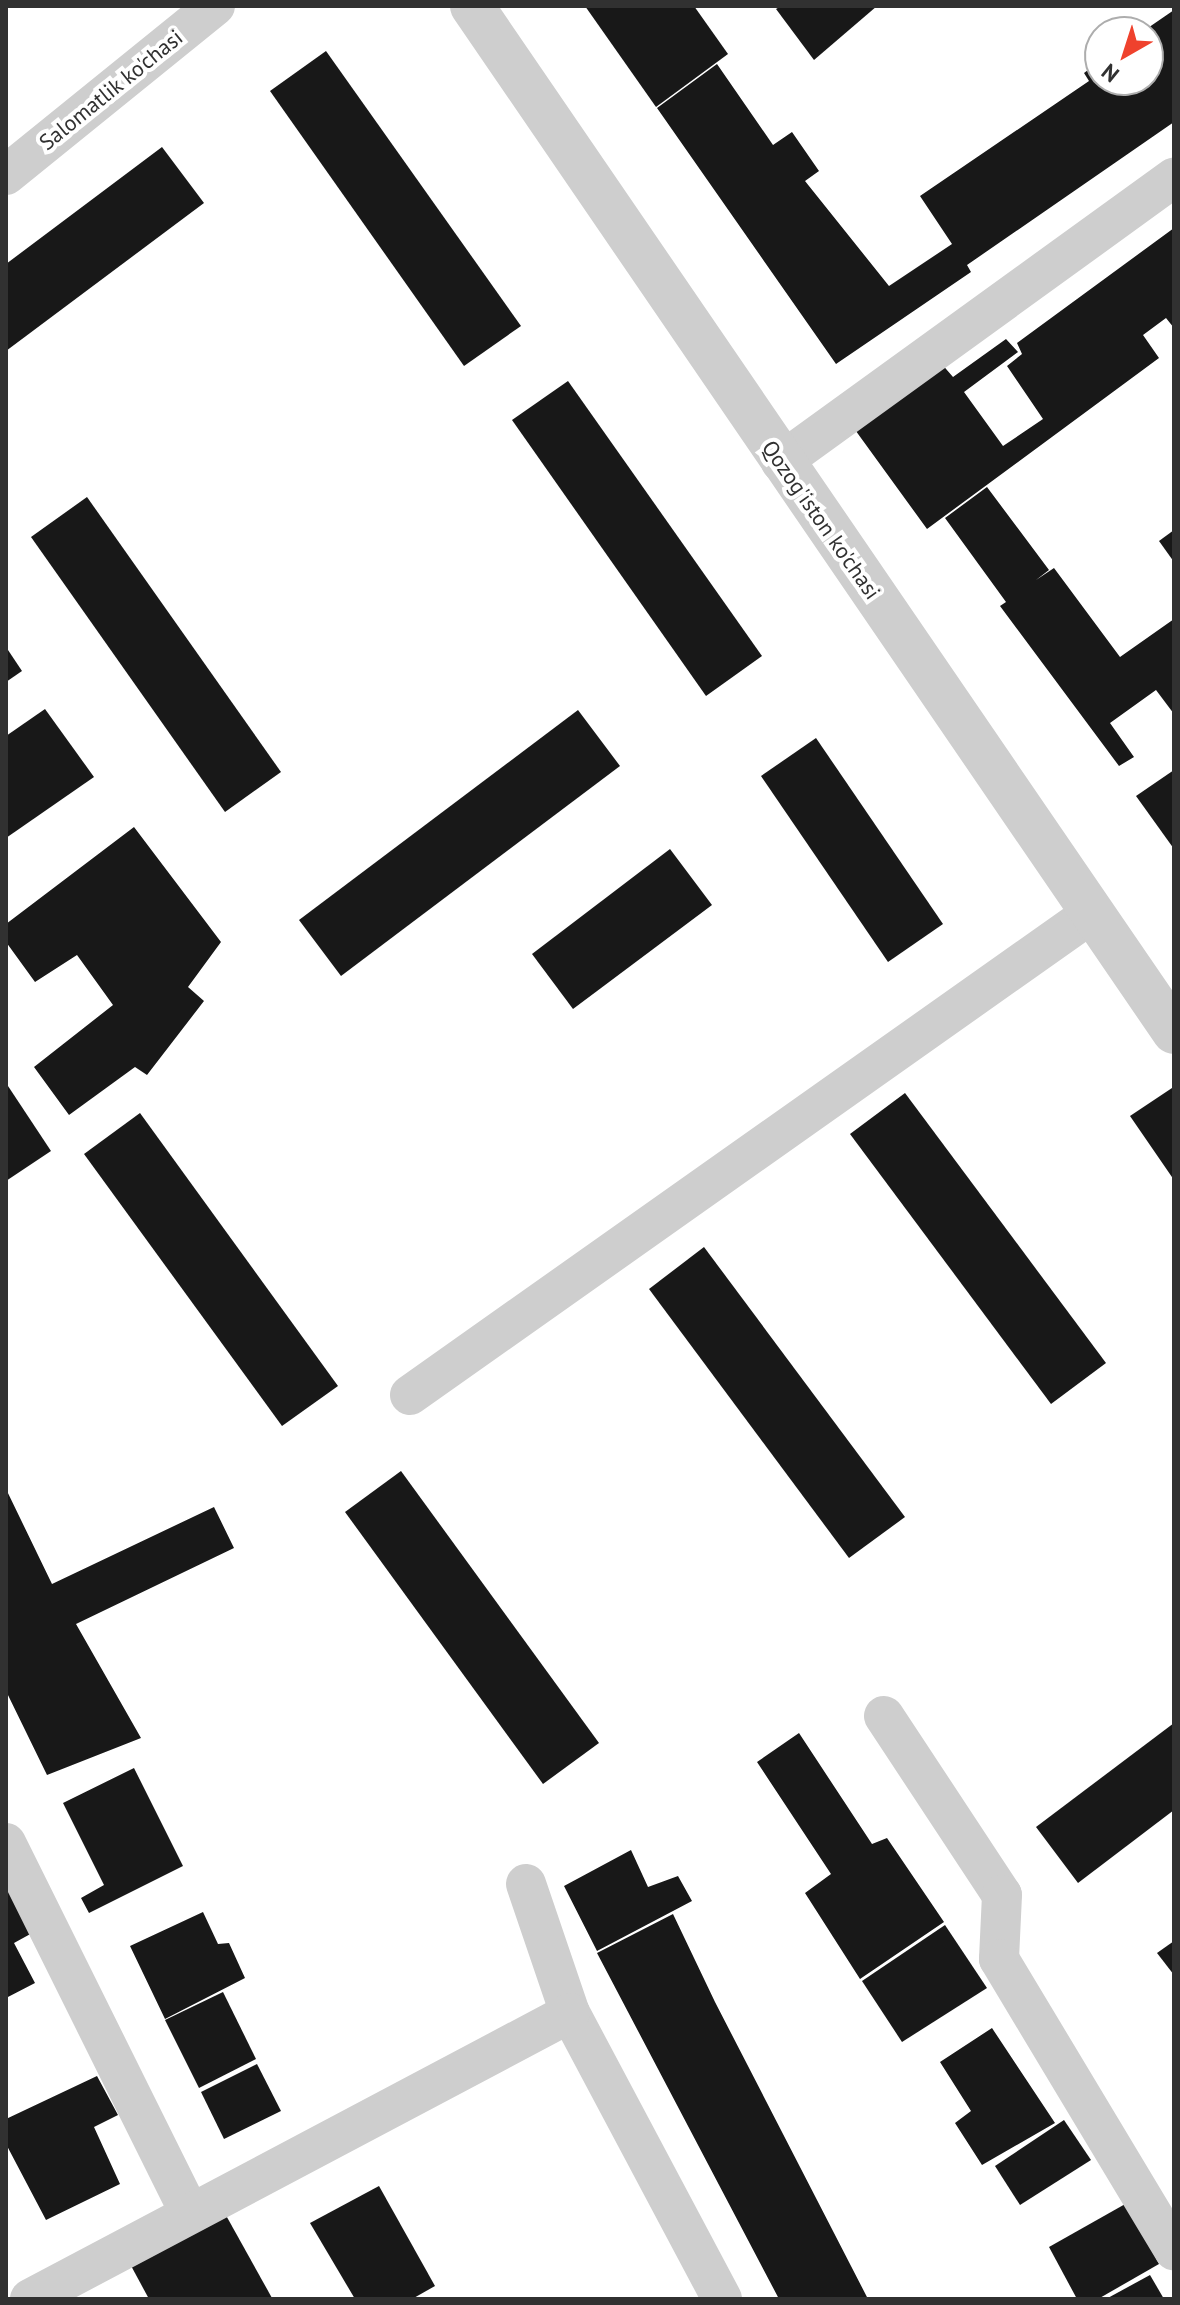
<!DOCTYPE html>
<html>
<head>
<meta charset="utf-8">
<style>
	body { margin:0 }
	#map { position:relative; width:1180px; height:2305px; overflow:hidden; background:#fff; font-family:"PT Sans",sans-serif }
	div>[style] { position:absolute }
	.building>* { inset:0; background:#181818 }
	.minor>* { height:40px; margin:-20px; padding:0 20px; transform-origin:20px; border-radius:20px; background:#cecece }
	.tertiary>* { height:44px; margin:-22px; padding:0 22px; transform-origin:22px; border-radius:22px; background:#cecece }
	span { translate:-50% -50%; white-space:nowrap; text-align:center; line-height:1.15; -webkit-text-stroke:8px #fff; paint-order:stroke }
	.street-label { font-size:22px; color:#313131 }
	.frame { position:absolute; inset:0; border:8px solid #313131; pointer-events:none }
	.north { position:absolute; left:1084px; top:16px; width:80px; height:80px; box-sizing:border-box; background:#fff; border:2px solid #adadad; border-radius:50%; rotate:219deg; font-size:22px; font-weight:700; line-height:32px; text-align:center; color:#313131 }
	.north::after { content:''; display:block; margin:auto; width:28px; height:36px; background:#ef422d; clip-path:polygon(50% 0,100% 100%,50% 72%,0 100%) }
</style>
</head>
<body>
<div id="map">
	<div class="building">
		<i style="clip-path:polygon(585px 6px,694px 6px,728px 54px,656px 107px)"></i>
		<i style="clip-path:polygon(781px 6px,877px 6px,814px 60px,776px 9px)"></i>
		<i style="clip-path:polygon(1174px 10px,1174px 122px,967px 265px,971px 272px,836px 364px,657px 108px,717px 64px,773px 145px,792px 132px,819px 171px,805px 181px,889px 286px,952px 244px,920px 196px,1089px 81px,1084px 73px,1100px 61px,1100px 80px,1148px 80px,1148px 32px,1142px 32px)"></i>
		<i style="clip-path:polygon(326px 51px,521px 326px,464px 366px,270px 91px)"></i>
		<i style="clip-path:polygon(162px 147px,204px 203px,6px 351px,6px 264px)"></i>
		<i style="clip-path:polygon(1174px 228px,1174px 328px,1166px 318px,1143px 335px,1159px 358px,927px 529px,853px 427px,940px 362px,953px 377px,1006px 339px,1018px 352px,964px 392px,1003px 446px,1043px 419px,1007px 366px,1022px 354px,1017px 343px)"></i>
		<i style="clip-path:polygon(568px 381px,762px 656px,706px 696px,512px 420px)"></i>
		<i style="clip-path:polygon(987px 487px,1049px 570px,1036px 580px,1054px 568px,1120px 657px,1174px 619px,1174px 714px,1156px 690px,1110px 723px,1134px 757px,1119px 766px,1000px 606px,1006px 602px,945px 518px)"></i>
		<i style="clip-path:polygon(87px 497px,281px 772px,225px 812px,31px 537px)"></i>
		<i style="clip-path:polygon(1174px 530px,1174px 562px,1159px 541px)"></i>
		<i style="clip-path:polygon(6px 647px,22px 671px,6px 682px)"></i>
		<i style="clip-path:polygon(45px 709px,94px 777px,6px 838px,6px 736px)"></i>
		<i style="clip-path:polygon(578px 710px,620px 766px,341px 976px,299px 920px)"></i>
		<i style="clip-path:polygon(816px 738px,943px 924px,888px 962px,761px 776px)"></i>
		<i style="clip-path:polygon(1174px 770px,1174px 849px,1136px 796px)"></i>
		<i style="clip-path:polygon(134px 827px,221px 942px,188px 987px,204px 1001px,147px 1075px,135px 1067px,69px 1115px,34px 1067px,113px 1005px,77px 955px,35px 982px,6px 942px,6px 924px)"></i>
		<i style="clip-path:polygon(670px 849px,712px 905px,573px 1009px,532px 954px)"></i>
		<i style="clip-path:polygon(6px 1083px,51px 1151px,6px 1181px)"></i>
		<i style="clip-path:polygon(1172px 1088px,1174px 1091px,1174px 1180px,1130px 1116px)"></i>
		<i style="clip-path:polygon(905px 1093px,1106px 1363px,1051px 1404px,850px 1134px)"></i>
		<i style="clip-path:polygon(140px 1113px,338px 1386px,282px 1426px,84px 1154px)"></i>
		<i style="clip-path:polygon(704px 1247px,905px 1517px,849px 1558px,649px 1289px)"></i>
		<i style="clip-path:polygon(401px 1471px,599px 1743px,543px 1784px,345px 1512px)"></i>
		<i style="clip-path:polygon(6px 1489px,52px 1584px,214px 1507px,234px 1548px,76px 1624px,141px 1738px,47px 1775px,6px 1691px)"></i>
		<i style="clip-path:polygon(1174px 1723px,1174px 1810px,1078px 1883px,1036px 1827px)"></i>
		<i style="clip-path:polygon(799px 1733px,872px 1844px,887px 1838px,944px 1922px,860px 1979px,805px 1893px,831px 1874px,757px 1762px)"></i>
		<i style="clip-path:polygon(134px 1768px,183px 1866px,89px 1913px,81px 1898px,104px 1885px,63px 1803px)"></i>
		<i style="clip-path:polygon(631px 1850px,648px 1887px,678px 1876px,692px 1901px,597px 1951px,564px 1886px)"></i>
		<i style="clip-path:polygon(6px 1875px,34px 1932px,14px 1943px,35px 1983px,6px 1998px)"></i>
		<i style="clip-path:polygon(203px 1912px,218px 1944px,229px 1943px,245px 1978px,165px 2019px,130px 1946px)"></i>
		<i style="clip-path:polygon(673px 1914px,715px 2002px,868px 2299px,779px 2299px,597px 1953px)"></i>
		<i style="clip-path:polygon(945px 1925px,987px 1988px,902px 2042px,862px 1981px)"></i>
		<i style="clip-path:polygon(1174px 1941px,1174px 1975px,1157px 1953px)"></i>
		<i style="clip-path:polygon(223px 1992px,256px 2059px,199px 2088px,165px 2020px)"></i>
		<i style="clip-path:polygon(992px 2028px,1055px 2123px,982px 2165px,955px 2123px,971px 2111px,940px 2062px)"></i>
		<i style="clip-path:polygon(257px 2064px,281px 2111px,224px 2139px,201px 2092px)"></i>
		<i style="clip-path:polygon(97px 2076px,118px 2115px,94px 2127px,120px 2184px,46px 2220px,6px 2144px,6px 2119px)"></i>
		<i style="clip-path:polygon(1064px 2120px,1091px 2160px,1020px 2205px,995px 2166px)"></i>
		<i style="clip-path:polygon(379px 2186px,435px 2286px,412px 2299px,355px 2299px,310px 2223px)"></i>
		<i style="clip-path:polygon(1127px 2203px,1159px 2264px,1098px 2299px,1077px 2299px,1049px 2247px)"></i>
		<i style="clip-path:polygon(223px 2210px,272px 2298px,149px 2299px,129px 2262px)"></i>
		<i style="clip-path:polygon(1150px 2275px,1164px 2299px,1106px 2299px)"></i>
	</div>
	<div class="minor">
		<i style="left:6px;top:175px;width:269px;rotate:-39deg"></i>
		<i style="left:781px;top:462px;width:485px;rotate:-35.9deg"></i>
		<i style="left:410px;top:1395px;width:835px;rotate:-35.25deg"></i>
		<i style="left:884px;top:1716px;width:214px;rotate:56.6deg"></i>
		<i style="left:1002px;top:1895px;width:64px;rotate:92.7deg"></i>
		<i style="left:999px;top:1959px;width:340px;rotate:59deg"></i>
		<i style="left:6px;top:1843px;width:413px;rotate:63.6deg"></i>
		<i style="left:526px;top:1884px;width:136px;rotate:71.2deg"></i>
		<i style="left:570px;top:2013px;width:324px;rotate:62deg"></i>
		<i style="left:30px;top:2299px;width:611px;rotate:-27.91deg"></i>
	</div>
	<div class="tertiary">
		<i style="left:472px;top:6px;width:1243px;rotate:55.62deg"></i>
	</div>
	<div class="street-label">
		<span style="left:111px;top:90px;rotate:-39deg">Salomatlik ko'chasi</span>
		<span style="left:821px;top:520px;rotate:55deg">Qozog'iston ko'chasi</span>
	</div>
	<div class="frame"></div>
	<div class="north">N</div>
</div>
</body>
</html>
